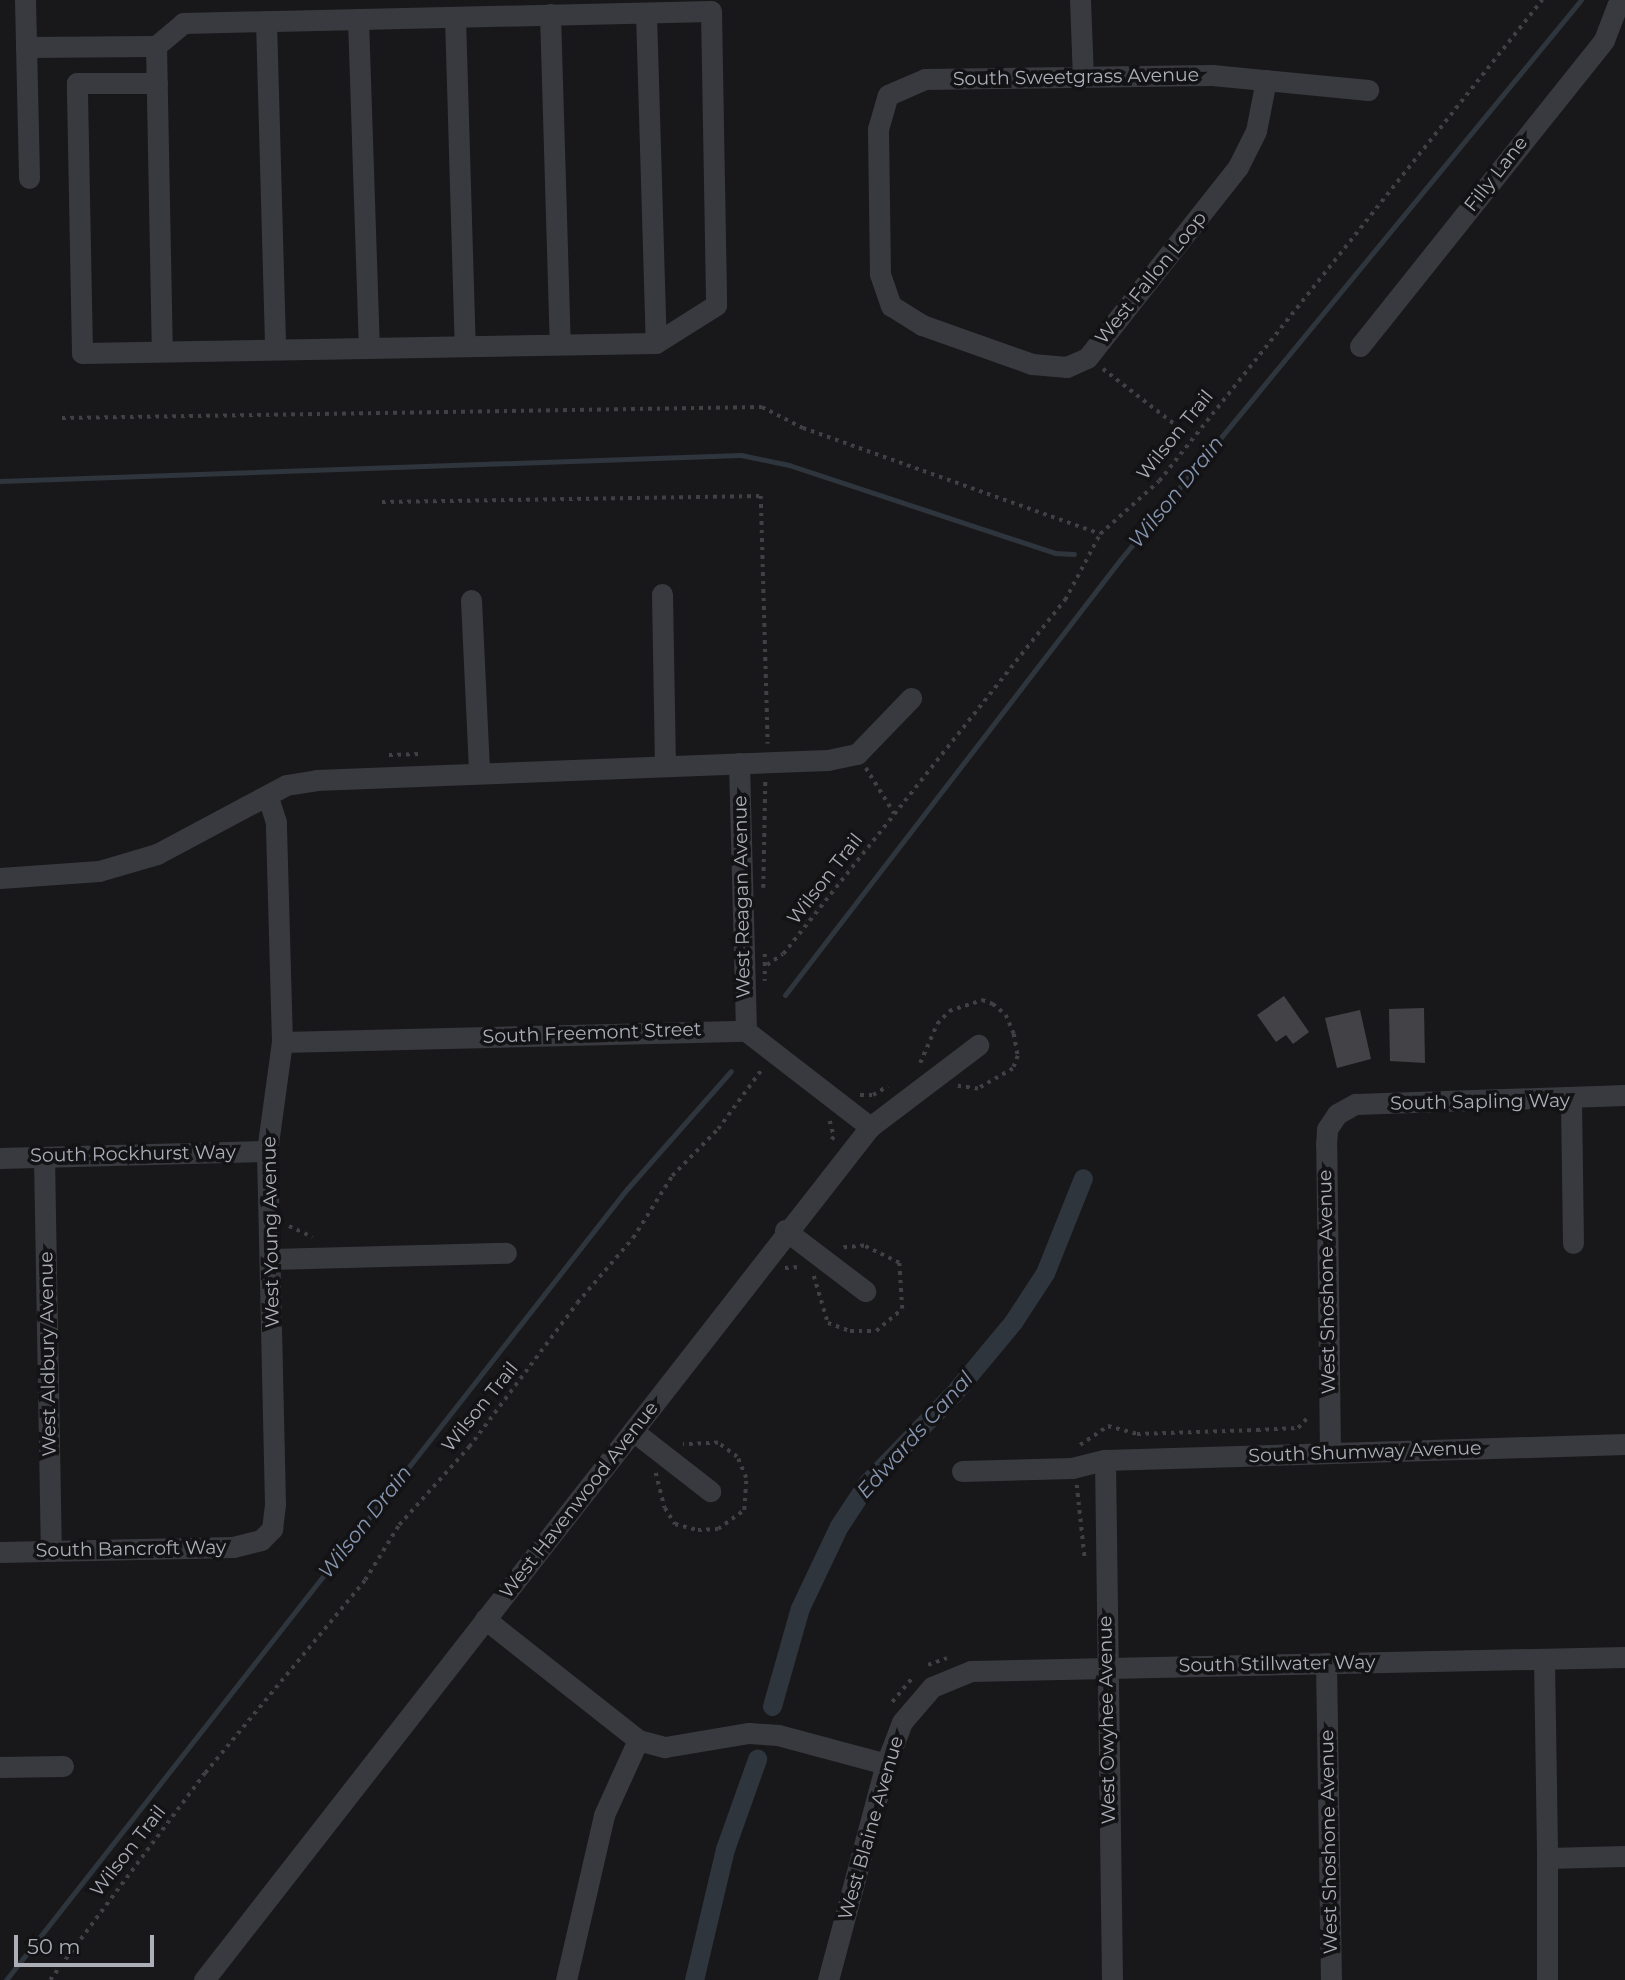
<!DOCTYPE html>
<html>
<head>
<meta charset="utf-8">
<style>
	body { margin:0 }
	#map { position:relative; width:1625px; height:1980px; overflow:hidden; background:#18181a; font-family:Montserrat,sans-serif }
	div>[style] { position:absolute }
	.stream>* { height:5px; margin:-2.5px; padding:0 2.5px; transform-origin:2.5px; border-radius:2.5px; background:#2f353d }
	.canal>* { height:19px; margin:-9.5px; padding:0 9.5px; transform-origin:9.5px; border-radius:9.5px; background:#2f353d }
	.building>* { inset:0; background:#434347 }
	.path>* { height:3.5px; margin-top:-1.75px; transform-origin:0; background:repeating-linear-gradient(90deg,#404045 0 3.5px,transparent 0 8.5px) }
	.minor>* { height:21px; margin:-10.5px; padding:0 10.5px; transform-origin:10.5px; border-radius:10.5px; background:#393a3f }
	span { translate:-50% -50%; white-space:nowrap; text-align:center; line-height:1.15; -webkit-text-stroke:7px #131315; paint-order:stroke }
	.street-label { font-size:19px; color:#acaeb8 }
	.water-label { font-size:21px; color:#8696b0; font-style:italic }
	.scale { position:absolute; left:14px; top:1935px; width:140px; height:32px; box-sizing:border-box; border:4px solid #acaeb8; border-top:0; padding-left:9px; font-size:21px; line-height:24px; white-space:nowrap; color:#acaeb8; -webkit-text-stroke:5px #131315; paint-order:stroke }
</style>
</head>
<body>
<div id="map">
	<div class="stream">
		<i style="left:0;top:481px;width:741px;rotate:-2.01deg"></i>
		<i style="left:741px;top:455px;width:49px;rotate:11.8deg"></i>
		<i style="left:789px;top:465px;width:280px;rotate:18.3deg"></i>
		<i style="left:1055px;top:553px;width:19px;rotate:3deg"></i>
		<i style="left:785px;top:995px;width:549px;rotate:-52.4deg"></i>
		<i style="left:1120px;top:560px;width:725px;rotate:-50.54deg"></i>
		<i style="left:6px;top:1980px;width:1006px;rotate:-51.87deg"></i>
		<i style="left:627px;top:1189px;width:157px;rotate:-48.6deg"></i>
	</div>
	<div class="canal">
		<i style="left:772px;top:1706px;width:102px;rotate:-74.1deg"></i>
		<i style="left:800px;top:1608px;width:91px;rotate:-64.6deg"></i>
		<i style="left:839px;top:1526px;width:53px;rotate:-56.6deg"></i>
		<i style="left:868px;top:1482px;width:124px;rotate:-46deg"></i>
		<i style="left:954px;top:1393px;width:92px;rotate:-50.3deg"></i>
		<i style="left:1013px;top:1322px;width:59px;rotate:-56.9deg"></i>
		<i style="left:1045px;top:1273px;width:102px;rotate:-68.2deg"></i>
		<i style="left:694px;top:1980px;width:135px;rotate:-76.7deg"></i>
		<i style="left:725px;top:1849px;width:96px;rotate:-70.4deg"></i>
	</div>
	<div class="building">
		<i style="clip-path:polygon(1284px 996px,1309px 1032px,1293px 1044px,1286px 1035px,1276px 1042px,1257px 1015px)"></i>
		<i style="clip-path:polygon(1424px 1008px,1425px 1063px,1390px 1061px,1389px 1009px)"></i>
		<i style="clip-path:polygon(1360px 1010px,1371px 1059px,1337px 1068px,1325px 1018px)"></i>
	</div>
	<div class="path">
		<i style="left:1103px;top:369px;width:110px;rotate:37.6deg"></i>
		<i style="left:62px;top:418px;width:700px;rotate:-0.9deg"></i>
		<i style="left:762px;top:407px;width:46px;rotate:27.1deg"></i>
		<i style="left:803px;top:428px;width:315px;rotate:19.6deg"></i>
		<i style="left:382px;top:502px;width:379px;rotate:-0.9deg"></i>
		<i style="left:761px;top:496px;width:248px;rotate:88.4deg"></i>
		<i style="left:389px;top:755px;width:32px;rotate:-2deg"></i>
		<i style="left:866px;top:768px;width:53px;rotate:58.1deg"></i>
		<i style="left:763px;top:888px;width:106px;rotate:-88.9deg"></i>
		<i style="left:765px;top:954px;width:27px;rotate:90deg"></i>
		<i style="left:767px;top:965px;width:19px;rotate:-35deg"></i>
		<i style="left:783px;top:954px;width:453px;rotate:-51.5deg"></i>
		<i style="left:1065px;top:600px;width:75px;rotate:-62.1deg"></i>
		<i style="left:1100px;top:534px;width:79px;rotate:-41.9deg"></i>
		<i style="left:1159px;top:481px;width:615px;rotate:-51.47deg"></i>
		<i style="left:920px;top:1063px;width:43px;rotate:-66.4deg"></i>
		<i style="left:937px;top:1024px;width:18px;rotate:-47deg"></i>
		<i style="left:949px;top:1011px;width:35px;rotate:-18deg"></i>
		<i style="left:982px;top:1000px;width:12px;rotate:20deg"></i>
		<i style="left:993px;top:1004px;width:17px;rotate:40deg"></i>
		<i style="left:1006px;top:1015px;width:21px;rotate:67deg"></i>
		<i style="left:1014px;top:1034px;width:22px;rotate:80deg"></i>
		<i style="left:1018px;top:1056px;width:14px;rotate:111deg"></i>
		<i style="left:1013px;top:1069px;width:40px;rotate:150.3deg"></i>
		<i style="left:978px;top:1089px;width:22px;rotate:-172deg"></i>
		<i style="left:860px;top:1095px;width:13px"></i>
		<i style="left:873px;top:1095px;width:17px;rotate:-31deg"></i>
		<i style="left:830px;top:1121px;width:16px;rotate:76deg"></i>
		<i style="left:834px;top:1137px;width:7px;rotate:124deg"></i>
		<i style="left:289px;top:1226px;width:26px;rotate:25deg"></i>
		<i style="left:785px;top:1268px;width:16px;rotate:-4deg"></i>
		<i style="left:814px;top:1276px;width:49px;rotate:73.4deg"></i>
		<i style="left:828px;top:1323px;width:23px;rotate:20deg"></i>
		<i style="left:850px;top:1331px;width:26px"></i>
		<i style="left:876px;top:1331px;width:34px;rotate:-40deg"></i>
		<i style="left:902px;top:1309px;width:46px;rotate:-93.7deg"></i>
		<i style="left:899px;top:1263px;width:39px;rotate:-154deg"></i>
		<i style="left:864px;top:1246px;width:22px;rotate:175deg"></i>
		<i style="left:1080px;top:1445px;width:34px;rotate:-34deg"></i>
		<i style="left:1108px;top:1426px;width:30px;rotate:15deg"></i>
		<i style="left:1137px;top:1434px;width:120px;rotate:-1.9deg"></i>
		<i style="left:1257px;top:1430px;width:41px;rotate:-2.8deg"></i>
		<i style="left:1298px;top:1428px;width:16px;rotate:-47deg"></i>
		<i style="left:656px;top:1473px;width:36px;rotate:76deg"></i>
		<i style="left:665px;top:1508px;width:19px;rotate:58deg"></i>
		<i style="left:675px;top:1524px;width:24px;rotate:15deg"></i>
		<i style="left:698px;top:1530px;width:20px;rotate:-3deg"></i>
		<i style="left:718px;top:1529px;width:32px;rotate:-36deg"></i>
		<i style="left:744px;top:1510px;width:32px;rotate:-86deg"></i>
		<i style="left:746px;top:1478px;width:23px;rotate:-113deg"></i>
		<i style="left:737px;top:1457px;width:24px;rotate:-144deg"></i>
		<i style="left:718px;top:1443px;width:35px;rotate:177deg"></i>
		<i style="left:1077px;top:1485px;width:75px;rotate:83.9deg"></i>
		<i style="left:928px;top:1665px;width:20px;rotate:-20deg"></i>
		<i style="left:892px;top:1702px;width:34px;rotate:-50deg"></i>
		<i style="left:50px;top:1980px;width:259px;rotate:-53.2deg"></i>
		<i style="left:205px;top:1773px;width:251px;rotate:-50.3deg"></i>
		<i style="left:365px;top:1580px;width:65px;rotate:-58.3deg"></i>
		<i style="left:399px;top:1525px;width:105px;rotate:-48.1deg"></i>
		<i style="left:469px;top:1447px;width:180px;rotate:-53.1deg"></i>
		<i style="left:577px;top:1303px;width:86px;rotate:-49.3deg"></i>
		<i style="left:633px;top:1238px;width:73px;rotate:-57.8deg"></i>
		<i style="left:672px;top:1176px;width:66px;rotate:-45.6deg"></i>
		<i style="left:718px;top:1129px;width:74px;rotate:-53.7deg"></i>
	</div>
	<div class="minor">
		<i style="left:25px;top:0;width:178px;rotate:88.7deg"></i>
		<i style="left:1080px;top:0;width:77px;rotate:87.8deg"></i>
		<i style="left:646px;top:13px;width:330px;rotate:88.3deg"></i>
		<i style="left:550px;top:14px;width:330px;rotate:88.3deg"></i>
		<i style="left:455px;top:17px;width:328px;rotate:88.3deg"></i>
		<i style="left:358px;top:19px;width:328px;rotate:88.1deg"></i>
		<i style="left:266px;top:21px;width:328px;rotate:88.4deg"></i>
		<i style="left:156px;top:46px;width:305px;rotate:88.9deg"></i>
		<i style="left:26px;top:47px;width:130px;rotate:-0.4deg"></i>
		<i style="left:156px;top:46px;width:35px;rotate:-40deg"></i>
		<i style="left:183px;top:23px;width:528px;rotate:-1.3deg"></i>
		<i style="left:711px;top:11px;width:294px;rotate:89deg"></i>
		<i style="left:716px;top:305px;width:71px;rotate:147.7deg"></i>
		<i style="left:656px;top:343px;width:574px;rotate:179deg"></i>
		<i style="left:82px;top:353px;width:270px;rotate:-91.1deg"></i>
		<i style="left:77px;top:83px;width:80px"></i>
		<i style="left:1266px;top:80px;width:52px;rotate:101.1deg"></i>
		<i style="left:1256px;top:131px;width:40px;rotate:116.6deg"></i>
		<i style="left:1238px;top:167px;width:243px;rotate:128.3deg"></i>
		<i style="left:1087px;top:358px;width:22px;rotate:156deg"></i>
		<i style="left:1067px;top:367px;width:35px;rotate:-175deg"></i>
		<i style="left:1032px;top:364px;width:117px;rotate:-160.5deg"></i>
		<i style="left:922px;top:325px;width:36px;rotate:-148deg"></i>
		<i style="left:891px;top:306px;width:34px;rotate:-109deg"></i>
		<i style="left:880px;top:274px;width:145px;rotate:-90.8deg"></i>
		<i style="left:878px;top:129px;width:35px;rotate:-74deg"></i>
		<i style="left:888px;top:95px;width:40px;rotate:-23.4deg"></i>
		<i style="left:925px;top:79px;width:287px;rotate:-0.8deg"></i>
		<i style="left:1212px;top:75px;width:157px;rotate:5.5deg"></i>
		<i style="left:1360px;top:346px;width:391px;rotate:-51.4deg"></i>
		<i style="left:1604px;top:40px;width:36px;rotate:-69deg"></i>
		<i style="left:1617px;top:6px;width:10px;rotate:-37deg"></i>
		<i style="left:662px;top:594px;width:172px;rotate:89deg"></i>
		<i style="left:471px;top:600px;width:170px;rotate:87.3deg"></i>
		<i style="left:739px;top:763px;width:268px;rotate:88.5deg"></i>
		<i style="left:0;top:878px;width:99px;rotate:-4deg"></i>
		<i style="left:99px;top:871px;width:60px;rotate:-16.3deg"></i>
		<i style="left:157px;top:854px;width:146px;rotate:-28.1deg"></i>
		<i style="left:286px;top:785px;width:30px;rotate:-9deg"></i>
		<i style="left:316px;top:780px;width:512px;rotate:-2.24deg"></i>
		<i style="left:828px;top:760px;width:30px;rotate:-12deg"></i>
		<i style="left:857px;top:754px;width:78px;rotate:-46deg"></i>
		<i style="left:282px;top:1042px;width:464px;rotate:-1.4deg"></i>
		<i style="left:746px;top:1031px;width:157px;rotate:37.7deg"></i>
		<i style="left:1571px;top:1100px;width:143px;rotate:89.2deg"></i>
		<i style="left:44px;top:1157px;width:394px;rotate:89deg"></i>
		<i style="left:0;top:1158px;width:267px;rotate:-1.5deg"></i>
		<i style="left:785px;top:1230px;width:101px;rotate:37.3deg"></i>
		<i style="left:271px;top:1259px;width:235px;rotate:-1.5deg"></i>
		<i style="left:633px;top:1431px;width:98px;rotate:37.9deg"></i>
		<i style="left:1330px;top:1453px;width:308px;rotate:-90.7deg"></i>
		<i style="left:1326px;top:1145px;width:16px;rotate:-86deg"></i>
		<i style="left:1327px;top:1129px;width:18px;rotate:-56deg"></i>
		<i style="left:1337px;top:1114px;width:21px;rotate:-29deg"></i>
		<i style="left:1355px;top:1104px;width:270px;rotate:-1.9deg"></i>
		<i style="left:1105px;top:1460px;width:520px;rotate:89.23deg"></i>
		<i style="left:962px;top:1471px;width:110px;rotate:-1.6deg"></i>
		<i style="left:1072px;top:1468px;width:34px;rotate:-14deg"></i>
		<i style="left:1105px;top:1460px;width:520px;rotate:-1.76deg"></i>
		<i style="left:0;top:1552px;width:233px;rotate:-1.2deg"></i>
		<i style="left:233px;top:1547px;width:29px;rotate:-14deg"></i>
		<i style="left:261px;top:1540px;width:16px;rotate:-45deg"></i>
		<i style="left:272px;top:1529px;width:25px;rotate:-83deg"></i>
		<i style="left:275px;top:1504px;width:353px;rotate:-91.3deg"></i>
		<i style="left:267px;top:1151px;width:110px;rotate:-82.2deg"></i>
		<i style="left:282px;top:1042px;width:220px;rotate:-91.6deg"></i>
		<i style="left:276px;top:822px;width:28px;rotate:-108deg"></i>
		<i style="left:485px;top:1619px;width:195px;rotate:38.3deg"></i>
		<i style="left:638px;top:1740px;width:28px;rotate:15deg"></i>
		<i style="left:665px;top:1747px;width:85px;rotate:-9.5deg"></i>
		<i style="left:749px;top:1733px;width:29px;rotate:4deg"></i>
		<i style="left:778px;top:1735px;width:112px;rotate:15deg"></i>
		<i style="left:1544px;top:1659px;width:199px;rotate:89.1deg"></i>
		<i style="left:1326px;top:1663px;width:317px;rotate:89.1deg"></i>
		<i style="left:0;top:1767px;width:63px;rotate:-0.9deg"></i>
		<i style="left:204px;top:1980px;width:1082px;rotate:-52.02deg"></i>
		<i style="left:870px;top:1127px;width:136px;rotate:-37.2deg"></i>
		<i style="left:566px;top:1980px;width:169px;rotate:-77deg"></i>
		<i style="left:604px;top:1815px;width:82px;rotate:-65.6deg"></i>
		<i style="left:828px;top:1980px;width:224px;rotate:-75deg"></i>
		<i style="left:886px;top:1764px;width:45px;rotate:-69.1deg"></i>
		<i style="left:902px;top:1722px;width:46px;rotate:-49.4deg"></i>
		<i style="left:932px;top:1687px;width:42px;rotate:-22.3deg"></i>
		<i style="left:971px;top:1671px;width:654px;rotate:-1.23deg"></i>
		<i style="left:1547px;top:1980px;width:122px;rotate:-90deg"></i>
		<i style="left:1547px;top:1858px;width:78px;rotate:-1.5deg"></i>
	</div>
	<div class="street-label">
		<span style="left:1076px;top:77px;rotate:-1deg">South Sweetgrass Avenue</span>
		<span style="left:1496px;top:174px;rotate:-52deg">Filly Lane</span>
		<span style="left:1151px;top:278px;rotate:-51deg">West Fallon Loop</span>
		<span style="left:1175px;top:435px;rotate:-51deg">Wilson Trail</span>
		<span style="left:825px;top:879px;rotate:-52deg">Wilson Trail</span>
		<span style="left:742px;top:897px;rotate:-91deg">West Reagan Avenue</span>
		<span style="left:592px;top:1033px;rotate:-2deg">South Freemont Street</span>
		<span style="left:1480px;top:1102px;rotate:-1deg">South Sapling Way</span>
		<span style="left:133px;top:1154px;rotate:-1deg">South Rockhurst Way</span>
		<span style="left:271px;top:1232px;rotate:-91deg">West Young Avenue</span>
		<span style="left:1327px;top:1282px;rotate:-91deg">West Shoshone Avenue</span>
		<span style="left:48px;top:1354px;rotate:-91deg">West Aldbury Avenue</span>
		<span style="left:480px;top:1407px;rotate:-51deg">Wilson Trail</span>
		<span style="left:1365px;top:1452px;rotate:-2deg">South Shumway Avenue</span>
		<span style="left:579px;top:1500px;rotate:-52deg">West Havenwood Avenue</span>
		<span style="left:131px;top:1549px;rotate:-1deg">South Bancroft Way</span>
		<span style="left:1277px;top:1664px;rotate:-1deg">South Stillwater Way</span>
		<span style="left:1107px;top:1720px;rotate:-91deg">West Owyhee Avenue</span>
		<span style="left:871px;top:1828px;rotate:-74deg">West Blaine Avenue</span>
		<span style="left:1329px;top:1842px;rotate:-91deg">West Shoshone Avenue</span>
		<span style="left:128px;top:1851px;rotate:-52deg">Wilson Trail</span>
	</div>
	<div class="water-label">
		<span style="left:1176px;top:492px;rotate:-51deg">Wilson Drain</span>
		<span style="left:915px;top:1435px;rotate:-48deg">Edwards Canal</span>
		<span style="left:365px;top:1522px;rotate:-52deg">Wilson Drain</span>
	</div>
	<div class="scale">50 m</div>
</div>
</body>
</html>
